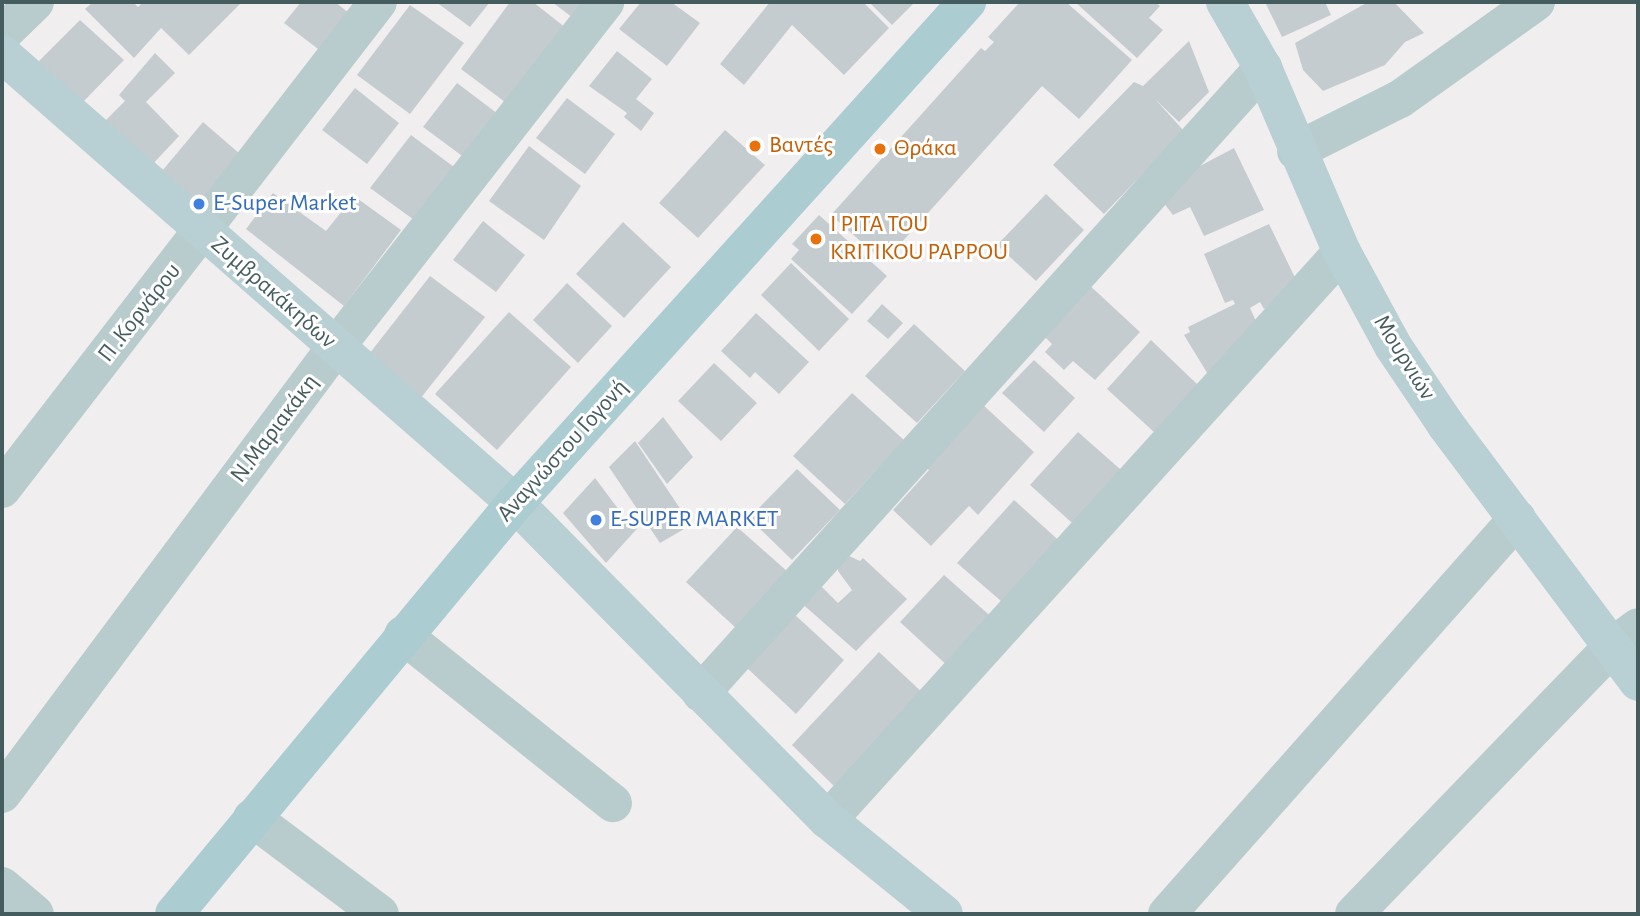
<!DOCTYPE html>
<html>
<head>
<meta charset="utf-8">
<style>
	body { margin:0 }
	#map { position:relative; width:1640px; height:916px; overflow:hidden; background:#f1eeef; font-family:"Alegreya Sans",sans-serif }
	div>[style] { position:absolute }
	.building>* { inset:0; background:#c5cccf }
	.street>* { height:38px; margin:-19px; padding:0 19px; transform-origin:19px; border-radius:19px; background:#b8cccd }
	.secondary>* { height:38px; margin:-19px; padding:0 19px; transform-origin:19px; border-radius:19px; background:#b8cfd3 }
	.primary>* { height:38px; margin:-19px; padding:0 19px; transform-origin:19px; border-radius:19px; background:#abccd0 }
	.dots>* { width:19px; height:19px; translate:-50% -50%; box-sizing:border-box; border:4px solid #fff; border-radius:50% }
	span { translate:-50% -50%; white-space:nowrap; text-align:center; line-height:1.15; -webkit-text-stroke:6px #fff; paint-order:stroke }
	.food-label { font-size:24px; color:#c56008 }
	.left { translate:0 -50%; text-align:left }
	.shop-label { font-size:24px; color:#366cbe }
	.street-label { font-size:24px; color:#455c5e }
	.frame { position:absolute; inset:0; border:4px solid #455c5e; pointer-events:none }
</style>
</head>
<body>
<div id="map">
	<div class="building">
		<i style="clip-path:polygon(93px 2px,133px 2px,138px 7px,143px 2px,242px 2px,189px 55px,161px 28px,134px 58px,85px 9px)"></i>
		<i style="clip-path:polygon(301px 2px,335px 2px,354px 17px,326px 55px,284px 23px)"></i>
		<i style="clip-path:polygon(436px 2px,490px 2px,470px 27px)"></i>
		<i style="clip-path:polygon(510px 2px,533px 2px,566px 28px,509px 105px,461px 69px)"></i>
		<i style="clip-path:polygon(552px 2px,593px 2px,577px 21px)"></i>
		<i style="clip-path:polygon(641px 2px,671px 2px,700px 23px,667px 66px,619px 29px)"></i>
		<i style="clip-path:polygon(770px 2px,863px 2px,889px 28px,844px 75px,792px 25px,744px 85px,720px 64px)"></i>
		<i style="clip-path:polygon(869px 2px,915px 2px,892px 25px)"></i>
		<i style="clip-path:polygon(1020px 2px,1066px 2px,1132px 60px,1079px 119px,1042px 86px,884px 262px,831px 215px,981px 48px,985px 51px,994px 42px,988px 37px)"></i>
		<i style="clip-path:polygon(1075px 2px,1155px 2px,1160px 6px,1149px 18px,1163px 30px,1137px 58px)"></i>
		<i style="clip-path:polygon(1265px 2px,1325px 2px,1331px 15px,1282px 37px)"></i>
		<i style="clip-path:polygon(1368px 2px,1394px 2px,1424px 33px,1405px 42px,1385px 65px,1323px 91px,1303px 70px,1295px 43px)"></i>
		<i style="clip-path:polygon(410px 5px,464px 43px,410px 114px,357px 75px)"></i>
		<i style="clip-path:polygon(80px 20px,124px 60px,79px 106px,34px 66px)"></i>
		<i style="clip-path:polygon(1189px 41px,1209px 92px,1179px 122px,1155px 99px,1184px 131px,1104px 214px,1053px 165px,1134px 82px,1143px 86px)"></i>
		<i style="clip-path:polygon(617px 51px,652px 79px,636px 99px,654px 113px,641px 131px,624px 117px,627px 113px,589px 86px)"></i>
		<i style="clip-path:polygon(155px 53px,175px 73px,146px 102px,179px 136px,150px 167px,103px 123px,125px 101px,119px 95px)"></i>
		<i style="clip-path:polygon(457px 83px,502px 117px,469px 161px,423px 127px)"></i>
		<i style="clip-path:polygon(355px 88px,399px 123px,367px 164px,322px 130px)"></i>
		<i style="clip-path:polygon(567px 98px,615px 134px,585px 174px,536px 138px)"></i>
		<i style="clip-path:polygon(203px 122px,247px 160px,202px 216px,157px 177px)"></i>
		<i style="clip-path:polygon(725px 130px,765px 165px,698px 238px,659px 203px)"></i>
		<i style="clip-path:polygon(411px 135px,462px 173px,421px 225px,370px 188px)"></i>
		<i style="clip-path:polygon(529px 146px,581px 186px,544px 240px,489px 201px)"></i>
		<i style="clip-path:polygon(1234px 148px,1264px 210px,1204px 236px,1190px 207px,1173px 215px,1163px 202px,1198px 167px)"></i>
		<i style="clip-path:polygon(273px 193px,326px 231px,354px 196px,401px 230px,344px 306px,246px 229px)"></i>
		<i style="clip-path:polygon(1046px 194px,1084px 230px,1036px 281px,997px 245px)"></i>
		<i style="clip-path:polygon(819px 215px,887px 276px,852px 314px,791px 259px,799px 250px,792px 244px)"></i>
		<i style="clip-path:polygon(483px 221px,525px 255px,496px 292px,453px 260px)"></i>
		<i style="clip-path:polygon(623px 222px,671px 267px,624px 318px,576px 274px)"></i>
		<i style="clip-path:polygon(1269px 224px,1301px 290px,1264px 309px,1260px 302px,1250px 308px,1261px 332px,1209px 376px,1184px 335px,1190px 332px,1188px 327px,1235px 304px,1233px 300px,1225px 303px,1204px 254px)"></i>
		<i style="clip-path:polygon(791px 263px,849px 319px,819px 351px,761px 295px)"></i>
		<i style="clip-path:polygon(430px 276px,485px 317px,420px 399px,366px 358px)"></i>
		<i style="clip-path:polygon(1086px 282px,1140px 332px,1095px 380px,1073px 361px,1064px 370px,1045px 352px,1052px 344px,1040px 332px)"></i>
		<i style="clip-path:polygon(567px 283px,612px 326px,578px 363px,533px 320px)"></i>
		<i style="clip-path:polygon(882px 304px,903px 323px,888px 339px,867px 321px)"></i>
		<i style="clip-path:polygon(509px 312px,571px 367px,497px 450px,435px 394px)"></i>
		<i style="clip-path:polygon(756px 313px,809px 362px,779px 394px,755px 372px,750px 378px,721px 351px)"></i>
		<i style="clip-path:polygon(914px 324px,965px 371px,917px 423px,865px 376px)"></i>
		<i style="clip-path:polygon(1151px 340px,1199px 386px,1155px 433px,1107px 389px)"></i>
		<i style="clip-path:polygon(1034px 360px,1075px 398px,1044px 432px,1002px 393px)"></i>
		<i style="clip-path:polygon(714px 363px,757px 403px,721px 441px,678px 401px)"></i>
		<i style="clip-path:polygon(852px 393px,904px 440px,845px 504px,793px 456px)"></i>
		<i style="clip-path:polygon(981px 403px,1034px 452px,978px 515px,969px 506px,931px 546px,893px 510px,929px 470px,922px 464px)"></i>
		<i style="clip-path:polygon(663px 417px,693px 457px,667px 484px,638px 443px)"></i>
		<i style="clip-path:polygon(1078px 432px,1129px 477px,1081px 531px,1030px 485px)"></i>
		<i style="clip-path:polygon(635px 441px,691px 525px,660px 543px,609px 467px)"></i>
		<i style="clip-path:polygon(797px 469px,840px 510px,792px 560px,749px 518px)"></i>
		<i style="clip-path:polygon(595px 478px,628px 522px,635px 515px,643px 522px,606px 563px,563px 513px)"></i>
		<i style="clip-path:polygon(1014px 500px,1065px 546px,1009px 608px,957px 563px)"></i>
		<i style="clip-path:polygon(737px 527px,788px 572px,737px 629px,686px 582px)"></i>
		<i style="clip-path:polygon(849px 556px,860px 561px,863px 558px,907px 599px,856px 651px,799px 601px,817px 582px,838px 603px,852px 590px,838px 571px,838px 562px)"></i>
		<i style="clip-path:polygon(944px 575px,995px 620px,951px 669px,900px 622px)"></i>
		<i style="clip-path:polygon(793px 613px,844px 660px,796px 714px,745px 666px)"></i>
		<i style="clip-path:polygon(879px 652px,925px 695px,838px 790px,792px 745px)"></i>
	</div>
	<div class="street">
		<i style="left:2px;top:34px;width:46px;rotate:-44.1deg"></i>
		<i style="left:1296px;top:151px;width:116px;rotate:-26.6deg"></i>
		<i style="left:1400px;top:99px;width:167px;rotate:-35.5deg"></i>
		<i style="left:2px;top:489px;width:615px;rotate:-52.33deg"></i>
		<i style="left:403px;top:635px;width:269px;rotate:38.7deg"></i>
		<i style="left:701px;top:693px;width:841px;rotate:-48.04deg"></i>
		<i style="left:2px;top:794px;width:557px;rotate:-53.25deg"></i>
		<i style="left:335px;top:348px;width:439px;rotate:-52deg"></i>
		<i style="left:252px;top:818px;width:160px;rotate:36.9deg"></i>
		<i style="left:828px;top:820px;width:766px;rotate:-47.86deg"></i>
		<i style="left:2px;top:886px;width:43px;rotate:40.3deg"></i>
		<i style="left:1167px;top:914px;width:528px;rotate:-48.46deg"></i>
		<i style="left:1354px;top:914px;width:373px;rotate:-46deg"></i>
		<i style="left:1613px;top:646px;width:31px;rotate:-37deg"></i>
	</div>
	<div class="secondary">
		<i style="left:1225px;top:2px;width:76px;rotate:60.1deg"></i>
		<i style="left:1263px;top:68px;width:200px;rotate:66.8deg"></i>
		<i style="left:1342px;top:252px;width:107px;rotate:61.5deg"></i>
		<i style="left:1393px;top:346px;width:95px;rotate:56.1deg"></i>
		<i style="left:1446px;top:425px;width:321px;rotate:53.2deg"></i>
		<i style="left:2px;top:54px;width:682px;rotate:41.19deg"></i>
		<i style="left:515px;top:503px;width:445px;rotate:45.4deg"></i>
		<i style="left:828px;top:820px;width:149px;rotate:39deg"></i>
	</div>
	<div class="primary">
		<i style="left:174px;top:914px;width:534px;rotate:-50.32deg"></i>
		<i style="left:515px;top:503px;width:675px;rotate:-47.94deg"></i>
	</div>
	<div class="dots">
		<i style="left:755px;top:146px;background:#e8710a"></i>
		<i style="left:880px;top:149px;background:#e8710a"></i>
		<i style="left:199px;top:204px;background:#3f7fe0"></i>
		<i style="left:816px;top:239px;background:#e8710a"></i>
		<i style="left:596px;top:520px;background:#3f7fe0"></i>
	</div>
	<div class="food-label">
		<span class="left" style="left:769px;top:146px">Βαντές</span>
		<span class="left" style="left:894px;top:149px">Θράκα</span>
		<span class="left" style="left:830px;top:239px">I PITA TOU<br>KRITIKOU PAPPOU</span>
	</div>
	<div class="shop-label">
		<span class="left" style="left:213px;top:204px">E-Super Market</span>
		<span class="left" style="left:610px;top:520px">E-SUPER MARKET</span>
	</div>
	<div class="street-label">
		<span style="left:273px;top:293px;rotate:41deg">Ζυμβρακάκηδων</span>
		<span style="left:140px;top:313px;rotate:-52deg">Π .Κορνάρου</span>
		<span style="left:1404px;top:358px;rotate:58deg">Μουρνιών</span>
		<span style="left:275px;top:429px;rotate:-53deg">Ν.Μαριακάκη</span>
		<span style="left:563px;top:451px;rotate:-48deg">Αναγνώστου Γογονή</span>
	</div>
	<div class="frame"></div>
</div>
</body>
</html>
